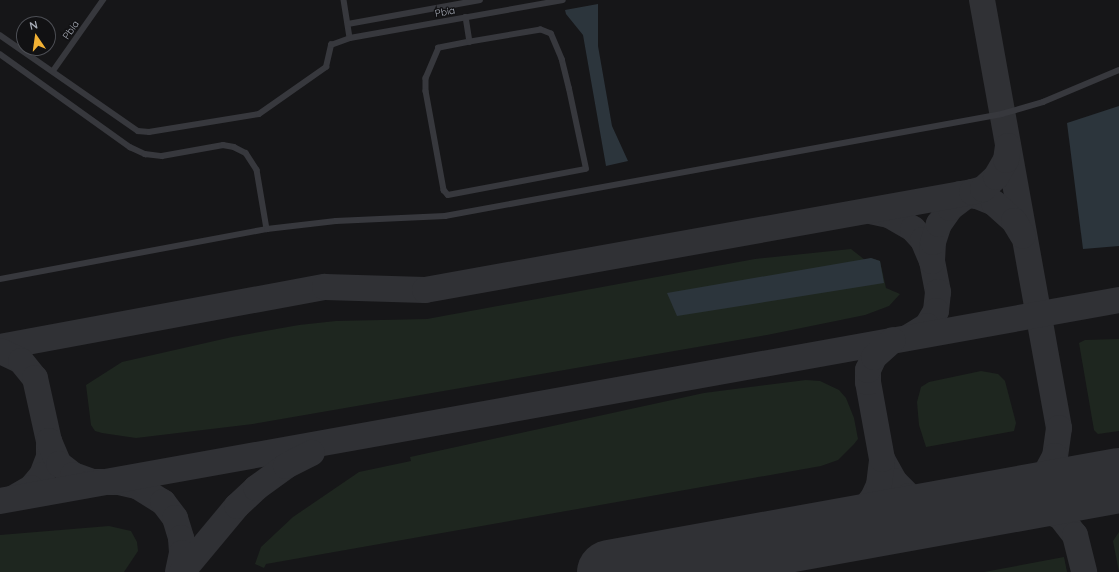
<!DOCTYPE html>
<html>
<head>
<meta charset="utf-8">
<style>
	body { margin:0 }
	#map { position:relative; width:1119px; height:572px; overflow:hidden; background:#161618; font-family:Quicksand,sans-serif }
	div>[style] { position:absolute }
	.green>* { inset:0; background:#1e261f }
	.water>* { inset:0; background:#2c353c }
	.taxiway>* { height:26px; margin:-13px; padding:0 13px; transform-origin:13px; border-radius:13px; background:#303135 }
	.runway>* { height:65px; margin:-32.5px; padding:0 32.5px; transform-origin:32.5px; border-radius:32.5px; background:#303135 }
	.lane>* { height:5.5px; margin:-2.75px; padding:0 2.75px; transform-origin:2.75px; border-radius:2.75px; background:#37383d }
	span { translate:-50% -50%; white-space:nowrap; text-align:center; line-height:1.15; -webkit-text-stroke:3px #111113; paint-order:stroke }
	.street-label { font-size:10px; color:#a8adb8 }
	.north { position:absolute; left:16px; top:16px; width:40px; height:40px; box-sizing:border-box; background:#111113; border:1px solid #4d4f55; border-radius:50%; rotate:347deg; font-size:11px; font-weight:700; line-height:16px; text-align:center; color:#a8adb8 }
	.north::after { content:''; display:block; margin:auto; width:14px; height:18px; background:#f2b134; clip-path:polygon(50% 0,100% 100%,50% 72%,0 100%) }
</style>
</head>
<body>
<div id="map">
	<div class="green">
		<i style="clip-path:polygon(851px 249px,865px 260px,871px 258px,880px 261px,886px 288px,900px 294px,889px 306px,865px 315px,767px 335px,253px 424px,136px 438px,102px 433px,95px 431px,91px 425px,86px 385px,122px 362px,232px 337px,299px 325px,336px 321px,427px 319px,755px 259px)"></i>
		<i style="clip-path:polygon(1119px 339px,1119px 431px,1098px 434px,1094px 430px,1079px 343px,1085px 340px)"></i>
		<i style="clip-path:polygon(981px 371px,998px 374px,1005px 381px,1016px 423px,1014px 431px,926px 447px,919px 425px,917px 402px,921px 387px,929px 382px)"></i>
		<i style="clip-path:polygon(806px 380px,820px 381px,839px 390px,846px 398px,854px 418px,858px 439px,854px 444px,838px 460px,821px 466px,266px 564px,264px 568px,255px 564px,261px 547px,293px 517px,359px 472px,411px 461px,410px 457px,704px 393px)"></i>
		<i style="clip-path:polygon(109px 526px,131px 531px,137px 542px,138px 551px,124px 572px,0 572px,0 535px)"></i>
		<i style="clip-path:polygon(1119px 532px,1119px 572px,1113px 541px)"></i>
		<i style="clip-path:polygon(1064px 557px,1067px 572px,984px 572px)"></i>
	</div>
	<div class="water">
		<i style="clip-path:polygon(598px 4px,598px 46px,612px 126px,628px 161px,606px 166px,583px 35px,566px 14px,565px 10px)"></i>
		<i style="clip-path:polygon(1119px 106px,1119px 246px,1083px 249px,1067px 123px)"></i>
		<i style="clip-path:polygon(871px 258px,880px 261px,884px 283px,677px 316px,667px 293px)"></i>
	</div>
	<div class="taxiway">
		<i style="left:982px;top:0;width:435px;rotate:79.8deg"></i>
		<i style="left:1059px;top:428px;width:28px;rotate:98deg"></i>
		<i style="left:1055px;top:456px;width:26px;rotate:118deg"></i>
		<i style="left:1043px;top:479px;width:26px;rotate:143deg"></i>
		<i style="left:1022px;top:495px;width:22px;rotate:164deg"></i>
		<i style="left:960px;top:194px;width:17px;rotate:7deg"></i>
		<i style="left:977px;top:196px;width:18px;rotate:22deg"></i>
		<i style="left:994px;top:203px;width:27px;rotate:42deg"></i>
		<i style="left:1014px;top:221px;width:17px;rotate:59deg"></i>
		<i style="left:870px;top:211px;width:19px;rotate:12deg"></i>
		<i style="left:889px;top:215px;width:28px;rotate:30deg"></i>
		<i style="left:913px;top:229px;width:15px;rotate:48deg"></i>
		<i style="left:923px;top:240px;width:23px;rotate:67deg"></i>
		<i style="left:932px;top:261px;width:32px;rotate:79deg"></i>
		<i style="left:938px;top:292px;width:19px;rotate:96deg"></i>
		<i style="left:936px;top:311px;width:17px;rotate:121deg"></i>
		<i style="left:927px;top:326px;width:21px;rotate:149deg"></i>
		<i style="left:932px;top:261px;width:19px;rotate:-87deg"></i>
		<i style="left:933px;top:242px;width:19px;rotate:-72deg"></i>
		<i style="left:939px;top:224px;width:19px;rotate:-55deg"></i>
		<i style="left:950px;top:208px;width:26px;rotate:-37deg"></i>
		<i style="left:0;top:347px;width:330px;rotate:-10.5deg"></i>
		<i style="left:325px;top:287px;width:100px;rotate:1.7deg"></i>
		<i style="left:425px;top:290px;width:556px;rotate:-10.16deg"></i>
		<i style="left:972px;top:192px;width:11px;rotate:-15deg"></i>
		<i style="left:983px;top:189px;width:18px;rotate:-43deg"></i>
		<i style="left:996px;top:177px;width:20px;rotate:-60deg"></i>
		<i style="left:1006px;top:160px;width:14px;rotate:-82deg"></i>
		<i style="left:0;top:351px;width:23px;rotate:25deg"></i>
		<i style="left:21px;top:361px;width:22px;rotate:51deg"></i>
		<i style="left:35px;top:378px;width:65px;rotate:77.5deg"></i>
		<i style="left:49px;top:441px;width:16px;rotate:90deg"></i>
		<i style="left:49px;top:457px;width:19px;rotate:111deg"></i>
		<i style="left:42px;top:475px;width:17px;rotate:130deg"></i>
		<i style="left:31px;top:488px;width:20px;rotate:150deg"></i>
		<i style="left:49px;top:441px;width:25px;rotate:67deg"></i>
		<i style="left:59px;top:464px;width:18px;rotate:38deg"></i>
		<i style="left:73px;top:475px;width:20px;rotate:20deg"></i>
		<i style="left:92px;top:482px;width:27px"></i>
		<i style="left:119px;top:482px;width:18px;rotate:13deg"></i>
		<i style="left:137px;top:486px;width:31px;rotate:32deg"></i>
		<i style="left:163px;top:502px;width:20px;rotate:53deg"></i>
		<i style="left:175px;top:518px;width:21px;rotate:73deg"></i>
		<i style="left:181px;top:538px;width:15px;rotate:86deg"></i>
		<i style="left:182px;top:553px;width:19px;rotate:102deg"></i>
		<i style="left:882px;top:459px;width:25px;rotate:61deg"></i>
		<i style="left:894px;top:481px;width:21px;rotate:45deg"></i>
		<i style="left:909px;top:496px;width:15px;rotate:28deg"></i>
		<i style="left:922px;top:503px;width:35px;rotate:10deg"></i>
		<i style="left:0;top:501px;width:1137px;rotate:-10.18deg"></i>
		<i style="left:1003px;top:501px;width:28px;rotate:8deg"></i>
		<i style="left:1031px;top:505px;width:31px;rotate:21deg"></i>
		<i style="left:1060px;top:516px;width:24px;rotate:52deg"></i>
		<i style="left:1075px;top:535px;width:38px;rotate:76deg"></i>
		<i style="left:824px;top:533px;width:41px;rotate:-27.8deg"></i>
		<i style="left:860px;top:514px;width:21px;rotate:-51deg"></i>
		<i style="left:873px;top:498px;width:14px;rotate:-65deg"></i>
		<i style="left:879px;top:485px;width:26px;rotate:-83deg"></i>
		<i style="left:882px;top:459px;width:78px;rotate:-100.3deg"></i>
		<i style="left:868px;top:382px;width:12px;rotate:-90deg"></i>
		<i style="left:868px;top:370px;width:14px;rotate:-65deg"></i>
		<i style="left:874px;top:357px;width:25px;rotate:-42deg"></i>
		<i style="left:182px;top:572px;width:86px;rotate:-50.2deg"></i>
		<i style="left:237px;top:506px;width:26px;rotate:-43deg"></i>
		<i style="left:256px;top:488px;width:37px;rotate:-36deg"></i>
		<i style="left:286px;top:466px;width:29px;rotate:-27deg"></i>
	</div>
	<div class="runway">
		<i style="left:609px;top:572px;width:518px;rotate:-10.23deg"></i>
	</div>
	<div class="lane">
		<i style="left:344px;top:0;width:38px;rotate:81deg"></i>
		<i style="left:466px;top:17px;width:25px;rotate:81deg"></i>
		<i style="left:470px;top:42px;width:32px;rotate:169deg"></i>
		<i style="left:439px;top:48px;width:33px;rotate:113deg"></i>
		<i style="left:426px;top:78px;width:13px;rotate:90deg"></i>
		<i style="left:426px;top:91px;width:101px;rotate:79.7deg"></i>
		<i style="left:444px;top:190px;width:6px;rotate:51deg"></i>
		<i style="left:448px;top:195px;width:140px;rotate:-10.7deg"></i>
		<i style="left:586px;top:169px;width:82px;rotate:-102deg"></i>
		<i style="left:569px;top:89px;width:30px;rotate:-104deg"></i>
		<i style="left:562px;top:60px;width:28px;rotate:-113deg"></i>
		<i style="left:551px;top:34px;width:11px;rotate:-158deg"></i>
		<i style="left:541px;top:30px;width:72px;rotate:170.4deg"></i>
		<i style="left:348px;top:24px;width:134px;rotate:-10.3deg"></i>
		<i style="left:0;top:35px;width:168px;rotate:34.8deg"></i>
		<i style="left:138px;top:131px;width:11px;rotate:5deg"></i>
		<i style="left:149px;top:132px;width:111px;rotate:-9.3deg"></i>
		<i style="left:259px;top:114px;width:82px;rotate:-35deg"></i>
		<i style="left:326px;top:67px;width:23px;rotate:-77deg"></i>
		<i style="left:331px;top:45px;width:20px;rotate:-20deg"></i>
		<i style="left:350px;top:38px;width:216px;rotate:-10.1deg"></i>
		<i style="left:0;top:54px;width:160px;rotate:35.6deg"></i>
		<i style="left:130px;top:147px;width:17px;rotate:25deg"></i>
		<i style="left:145px;top:154px;width:17px;rotate:7deg"></i>
		<i style="left:162px;top:156px;width:62px;rotate:-10.2deg"></i>
		<i style="left:223px;top:145px;width:11px;rotate:10deg"></i>
		<i style="left:234px;top:147px;width:13px;rotate:27deg"></i>
		<i style="left:246px;top:153px;width:20px;rotate:57deg"></i>
		<i style="left:257px;top:170px;width:60px;rotate:80.4deg"></i>
		<i style="left:53px;top:71px;width:87px;rotate:-54.8deg"></i>
		<i style="left:0;top:279px;width:272px;rotate:-10.6deg"></i>
		<i style="left:267px;top:229px;width:69px;rotate:-6.6deg"></i>
		<i style="left:336px;top:221px;width:109px;rotate:-2.6deg"></i>
		<i style="left:445px;top:216px;width:566px;rotate:-10.38deg"></i>
		<i style="left:1002px;top:114px;width:43px;rotate:-16.3deg"></i>
		<i style="left:1043px;top:102px;width:82px;rotate:-22.8deg"></i>
	</div>
	<div class="street-label">
		<span style="left:445px;top:12px;rotate:-10deg">Pbia</span>
		<span style="left:71px;top:30px;rotate:-55deg">Pbia</span>
	</div>
	<div class="north">N</div>
</div>
</body>
</html>
